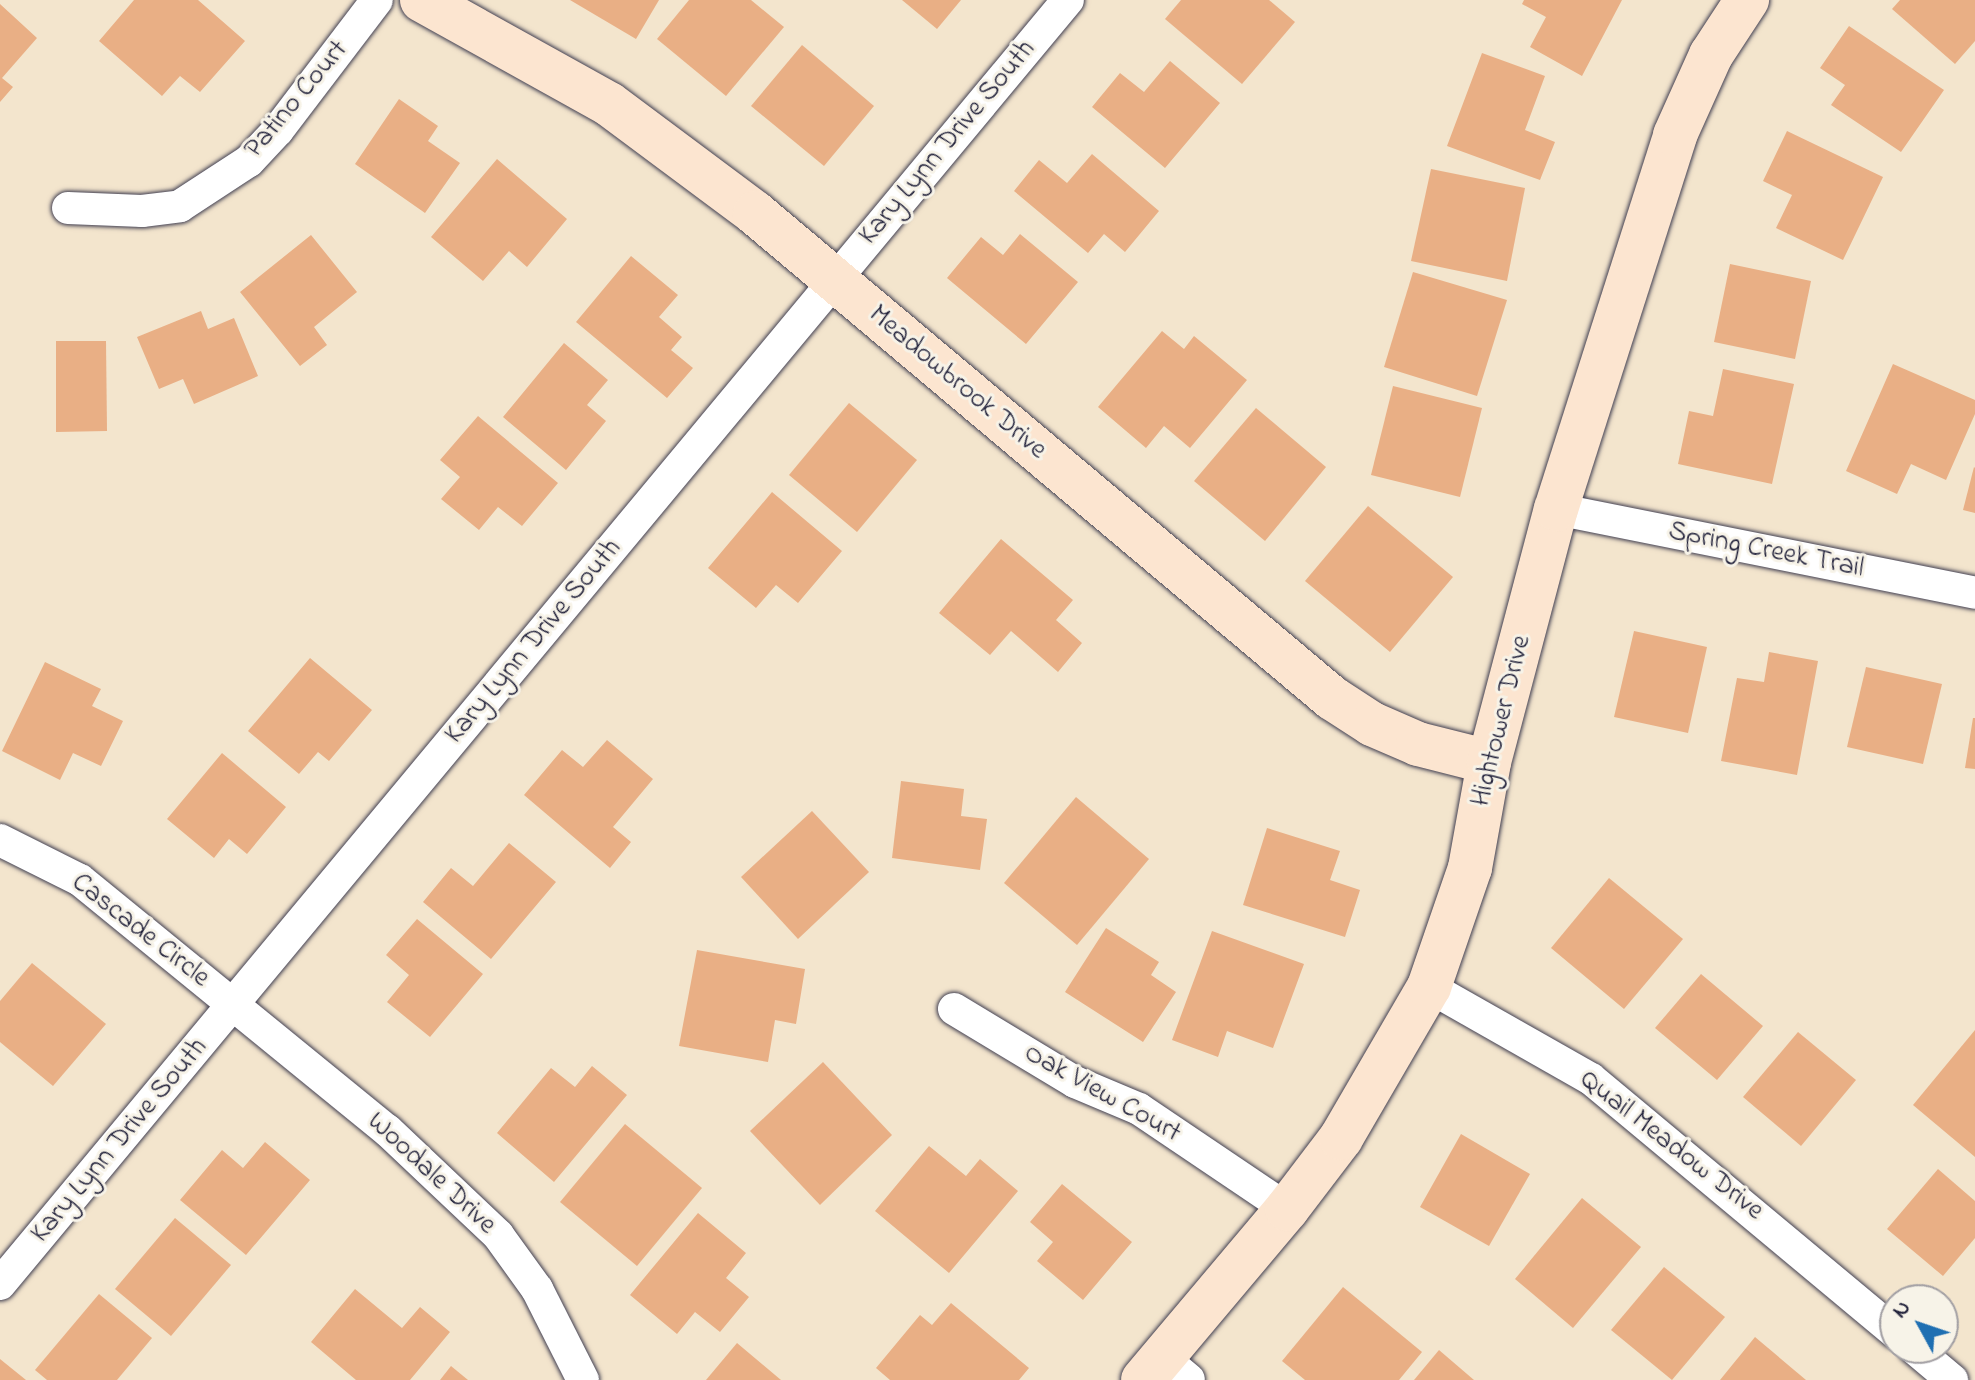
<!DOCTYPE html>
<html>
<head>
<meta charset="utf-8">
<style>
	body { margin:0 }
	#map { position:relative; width:1975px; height:1380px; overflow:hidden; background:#f3e5cd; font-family:"Indie Flower",sans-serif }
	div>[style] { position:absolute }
	.building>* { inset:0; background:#e9af85 }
	.roads { filter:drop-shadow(0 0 2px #413f51) drop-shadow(0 0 2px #413f51) }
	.street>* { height:32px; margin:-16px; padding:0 16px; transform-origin:16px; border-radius:16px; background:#fff }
	.secondary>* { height:44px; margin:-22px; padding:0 22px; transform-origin:22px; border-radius:22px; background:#fce5d0 }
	span { translate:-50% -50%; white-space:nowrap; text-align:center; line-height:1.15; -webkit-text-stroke:6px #f7f3e8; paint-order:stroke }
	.street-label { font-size:28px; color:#22223b }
	.north { position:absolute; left:1879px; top:1284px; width:80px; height:80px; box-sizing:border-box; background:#f7f3e8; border:2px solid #a29fa3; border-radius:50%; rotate:310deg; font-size:22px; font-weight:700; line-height:32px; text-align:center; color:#22223b }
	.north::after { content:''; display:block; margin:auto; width:28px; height:36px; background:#1f6fb2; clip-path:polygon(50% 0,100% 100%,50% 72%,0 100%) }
</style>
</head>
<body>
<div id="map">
	<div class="building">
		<i style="clip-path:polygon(134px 0,198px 0,245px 41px,200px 92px,180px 76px,162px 96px,99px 41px)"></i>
		<i style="clip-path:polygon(570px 0,659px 0,636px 39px)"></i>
		<i style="clip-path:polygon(689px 0,751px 0,784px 27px,726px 96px,657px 39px)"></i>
		<i style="clip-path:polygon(902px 0,961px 0,937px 29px)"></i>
		<i style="clip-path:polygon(1181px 0,1269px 0,1295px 22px,1242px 84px,1165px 19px)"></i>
		<i style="clip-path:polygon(1524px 0,1622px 0,1582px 76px,1530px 47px,1546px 17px,1522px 4px)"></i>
		<i style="clip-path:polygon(1900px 0,1975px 0,1975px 41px,1955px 64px,1892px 9px)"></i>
		<i style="clip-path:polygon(0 4px,37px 38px,2px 78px,13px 87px,0 102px)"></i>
		<i style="clip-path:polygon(1849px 26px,1944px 90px,1901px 152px,1831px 105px,1845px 85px,1820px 68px)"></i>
		<i style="clip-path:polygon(802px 45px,874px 106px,824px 166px,751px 106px)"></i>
		<i style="clip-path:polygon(1482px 53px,1545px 76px,1525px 130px,1555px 142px,1540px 180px,1447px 146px)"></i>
		<i style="clip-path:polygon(1170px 61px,1220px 103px,1165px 168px,1092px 107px,1120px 73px,1144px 92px)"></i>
		<i style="clip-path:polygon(399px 99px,438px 126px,428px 141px,460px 163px,425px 213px,355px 164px)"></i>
		<i style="clip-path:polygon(1787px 131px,1883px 177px,1843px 260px,1776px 228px,1792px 195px,1763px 181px)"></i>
		<i style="clip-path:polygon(1092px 154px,1159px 211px,1125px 252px,1104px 234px,1088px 253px,1014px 191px,1039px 160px,1067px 183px)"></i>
		<i style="clip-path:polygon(497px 159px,567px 219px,527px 267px,509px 251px,483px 281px,431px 237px)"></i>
		<i style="clip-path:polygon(1431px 169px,1525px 188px,1507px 281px,1411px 261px)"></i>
		<i style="clip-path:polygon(1020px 234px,1078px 282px,1026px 344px,947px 278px,981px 237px,1003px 255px)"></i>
		<i style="clip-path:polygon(311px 235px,357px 292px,314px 327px,327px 345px,300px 366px,240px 292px)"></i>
		<i style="clip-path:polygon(631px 256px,678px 295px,659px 317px,682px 337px,671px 350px,693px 368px,667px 398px,576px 322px)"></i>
		<i style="clip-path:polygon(1730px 264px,1811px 281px,1795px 359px,1714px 342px)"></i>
		<i style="clip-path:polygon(1413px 272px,1507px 300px,1477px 396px,1384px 367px)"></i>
		<i style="clip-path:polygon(201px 311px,208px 329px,234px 318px,258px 376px,194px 404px,183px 379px,159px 389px,137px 337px)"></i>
		<i style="clip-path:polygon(1162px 331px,1184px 349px,1194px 336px,1247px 380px,1190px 448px,1164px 426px,1146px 448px,1098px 407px)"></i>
		<i style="clip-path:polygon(56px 341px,106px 341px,107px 431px,56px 432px)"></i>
		<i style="clip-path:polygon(564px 343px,608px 380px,587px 405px,606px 421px,566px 470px,503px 417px)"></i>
		<i style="clip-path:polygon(1893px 364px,1975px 400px,1975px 414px,1946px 480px,1911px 464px,1897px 494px,1846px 471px)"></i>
		<i style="clip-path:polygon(1723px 369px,1794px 384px,1772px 484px,1678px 464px,1689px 411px,1713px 416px)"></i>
		<i style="clip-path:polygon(1393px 386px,1482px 408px,1460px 497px,1371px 475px)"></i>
		<i style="clip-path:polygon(849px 403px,917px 460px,857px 532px,789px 475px)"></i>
		<i style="clip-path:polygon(1256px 408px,1326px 467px,1265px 541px,1194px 481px)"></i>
		<i style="clip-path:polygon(478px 416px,558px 483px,522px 526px,498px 507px,479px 530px,441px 499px,460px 477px,440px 460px)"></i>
		<i style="clip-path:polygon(1974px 467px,1975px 468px,1975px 513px,1963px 510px)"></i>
		<i style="clip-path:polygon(772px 492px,842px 551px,798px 603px,776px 585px,756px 608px,708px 568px)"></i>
		<i style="clip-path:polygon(1368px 506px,1453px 577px,1390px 652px,1305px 581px)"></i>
		<i style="clip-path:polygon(1001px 539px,1073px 600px,1056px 620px,1082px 643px,1058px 672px,1011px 631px,990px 655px,939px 613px)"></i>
		<i style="clip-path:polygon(1634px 631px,1707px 647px,1688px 733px,1614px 717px)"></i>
		<i style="clip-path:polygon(1769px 652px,1818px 661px,1797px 775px,1721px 761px,1737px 678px,1764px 682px)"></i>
		<i style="clip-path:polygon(310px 658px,372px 710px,329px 761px,318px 752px,299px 774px,248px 731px)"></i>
		<i style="clip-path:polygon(45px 662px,101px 689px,92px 706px,123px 721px,101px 766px,73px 753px,60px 780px,2px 751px)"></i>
		<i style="clip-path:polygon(1866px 667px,1942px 684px,1923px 764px,1847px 747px)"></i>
		<i style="clip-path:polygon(1973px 718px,1975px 718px,1975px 769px,1965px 768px)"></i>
		<i style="clip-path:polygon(607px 740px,653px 779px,613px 827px,631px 842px,610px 868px,524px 795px,562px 750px,583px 767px)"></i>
		<i style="clip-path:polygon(222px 753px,286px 807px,247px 854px,229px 839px,214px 858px,167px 819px)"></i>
		<i style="clip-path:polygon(901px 781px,964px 789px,961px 816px,987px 819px,980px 870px,892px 858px)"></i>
		<i style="clip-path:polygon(1076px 797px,1149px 859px,1077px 945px,1004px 883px)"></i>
		<i style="clip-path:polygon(812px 811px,869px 872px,798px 939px,741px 877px)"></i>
		<i style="clip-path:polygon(1267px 828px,1340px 851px,1330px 880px,1360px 890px,1345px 937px,1243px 905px)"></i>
		<i style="clip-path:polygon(509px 843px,556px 882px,491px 959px,423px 902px,451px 868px,473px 886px)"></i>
		<i style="clip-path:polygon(1609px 878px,1683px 939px,1624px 1009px,1551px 948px)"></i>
		<i style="clip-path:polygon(417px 919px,483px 974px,430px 1037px,387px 1002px,409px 975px,386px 955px)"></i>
		<i style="clip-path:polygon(1106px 928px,1159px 962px,1151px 975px,1176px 992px,1143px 1042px,1065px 992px)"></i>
		<i style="clip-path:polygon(1212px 931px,1304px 964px,1273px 1048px,1227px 1031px,1218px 1057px,1172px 1040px)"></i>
		<i style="clip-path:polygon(697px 950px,805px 969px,796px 1024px,775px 1020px,768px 1062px,679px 1046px)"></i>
		<i style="clip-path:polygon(32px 963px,106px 1024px,53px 1086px,0 1042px,0 1001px)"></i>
		<i style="clip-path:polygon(1701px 974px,1763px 1026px,1717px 1080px,1655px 1028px)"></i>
		<i style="clip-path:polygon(1975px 1030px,1975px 1157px,1913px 1105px)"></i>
		<i style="clip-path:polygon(1798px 1032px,1856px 1080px,1801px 1146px,1743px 1097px)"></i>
		<i style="clip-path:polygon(823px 1062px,892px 1135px,820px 1205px,750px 1131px)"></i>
		<i style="clip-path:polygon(592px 1066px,627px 1095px,554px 1182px,497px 1133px,551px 1068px,575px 1087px)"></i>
		<i style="clip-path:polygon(625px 1124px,702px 1188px,637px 1266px,560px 1202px)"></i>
		<i style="clip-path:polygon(1461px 1134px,1530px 1174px,1489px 1246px,1420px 1207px)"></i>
		<i style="clip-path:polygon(265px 1142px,310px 1180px,246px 1255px,180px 1200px,222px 1150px,243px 1168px)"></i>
		<i style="clip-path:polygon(929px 1146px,966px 1176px,980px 1159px,1018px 1191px,949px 1273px,875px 1211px)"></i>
		<i style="clip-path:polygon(1938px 1169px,1975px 1201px,1975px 1238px,1943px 1276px,1887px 1229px)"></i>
		<i style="clip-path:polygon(1062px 1184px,1132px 1242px,1083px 1300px,1037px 1261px,1053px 1242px,1030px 1222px)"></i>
		<i style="clip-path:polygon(1582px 1198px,1641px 1247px,1573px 1328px,1515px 1279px)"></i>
		<i style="clip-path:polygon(698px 1213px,746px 1253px,726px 1278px,749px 1297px,720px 1332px,695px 1312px,677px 1334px,630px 1295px)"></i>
		<i style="clip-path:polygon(175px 1218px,231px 1265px,171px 1336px,115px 1289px)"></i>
		<i style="clip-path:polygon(1664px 1267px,1725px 1317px,1672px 1380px,1611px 1330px)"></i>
		<i style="clip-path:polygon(1343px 1287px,1422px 1352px,1399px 1380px,1305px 1380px,1282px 1361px)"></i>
		<i style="clip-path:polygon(355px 1289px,402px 1328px,420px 1307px,450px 1332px,410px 1380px,356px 1380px,311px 1342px)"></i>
		<i style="clip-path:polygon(99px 1294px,152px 1338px,117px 1380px,47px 1380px,35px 1370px)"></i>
		<i style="clip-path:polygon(951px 1303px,1029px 1368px,1019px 1380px,890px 1380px,876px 1368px,920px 1315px,932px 1325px)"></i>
		<i style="clip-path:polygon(1755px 1337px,1806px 1380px,1720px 1380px)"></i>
		<i style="clip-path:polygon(737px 1343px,781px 1380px,706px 1380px)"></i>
		<i style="clip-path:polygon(1439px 1350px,1474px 1380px,1414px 1380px)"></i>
		<i style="clip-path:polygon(0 1359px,26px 1380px,0 1380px)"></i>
		<i style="clip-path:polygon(451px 1366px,468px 1380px,440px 1380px)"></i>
	</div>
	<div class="roads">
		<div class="street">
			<i style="left:68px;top:208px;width:74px;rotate:2.3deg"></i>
			<i style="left:142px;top:211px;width:38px;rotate:-7deg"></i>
			<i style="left:180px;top:206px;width:82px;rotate:-33.1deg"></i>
			<i style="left:249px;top:161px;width:42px;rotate:-46.9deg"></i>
			<i style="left:278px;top:130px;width:163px;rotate:-52.7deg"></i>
			<i style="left:1556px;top:509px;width:427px;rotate:11.3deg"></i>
			<i style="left:0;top:840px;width:89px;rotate:26.6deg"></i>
			<i style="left:80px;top:880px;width:396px;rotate:39.2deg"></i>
			<i style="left:387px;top:1130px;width:153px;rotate:43.4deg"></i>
			<i style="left:498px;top:1235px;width:67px;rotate:54.2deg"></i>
			<i style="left:537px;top:1289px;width:102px;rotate:63.2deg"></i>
			<i style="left:1429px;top:987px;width:186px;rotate:29.6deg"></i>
			<i style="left:1591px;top:1079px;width:396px;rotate:39.8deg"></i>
			<i style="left:954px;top:1009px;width:141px;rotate:31.1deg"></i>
			<i style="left:1075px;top:1082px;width:69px;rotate:22.9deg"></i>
			<i style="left:1139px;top:1109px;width:179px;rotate:34deg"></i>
			<i style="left:0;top:1284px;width:1670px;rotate:-50.25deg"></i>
			<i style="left:1914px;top:1348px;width:50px;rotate:40.1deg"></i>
			<i style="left:1162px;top:1357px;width:35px;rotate:40deg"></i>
		</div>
		<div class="secondary">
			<i style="left:422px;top:0;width:214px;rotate:29.1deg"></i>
			<i style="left:609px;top:104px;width:182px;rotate:36.7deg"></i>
			<i style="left:755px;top:213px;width:754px;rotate:40.05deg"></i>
			<i style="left:1332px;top:698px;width:48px;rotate:33deg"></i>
			<i style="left:1372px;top:724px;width:50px;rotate:23.5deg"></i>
			<i style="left:1418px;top:744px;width:73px;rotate:14.2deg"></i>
			<i style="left:1143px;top:1380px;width:224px;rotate:-49.9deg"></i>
			<i style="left:1287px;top:1209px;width:89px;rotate:-52.7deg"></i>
			<i style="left:1341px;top:1138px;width:175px;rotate:-59.8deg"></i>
			<i style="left:1429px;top:987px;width:126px;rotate:-71deg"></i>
			<i style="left:1470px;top:868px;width:108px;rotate:-79.8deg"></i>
			<i style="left:1489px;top:762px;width:262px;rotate:-75.2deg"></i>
			<i style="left:1556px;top:509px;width:392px;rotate:-72.3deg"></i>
			<i style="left:1675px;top:135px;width:88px;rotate:-65.8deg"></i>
			<i style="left:1711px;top:55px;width:66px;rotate:-56.8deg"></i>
		</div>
	</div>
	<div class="street-label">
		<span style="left:297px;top:100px;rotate:-50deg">Patino Court</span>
		<span style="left:948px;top:143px;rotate:-50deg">Kary Lynn Drive South</span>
		<span style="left:957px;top:383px;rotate:40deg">Meadowbrook Drive</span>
		<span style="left:1766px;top:551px;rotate:11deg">Spring Creek Trail</span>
		<span style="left:534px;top:642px;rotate:-50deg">Kary Lynn Drive South</span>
		<span style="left:1502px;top:721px;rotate:-76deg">Hightower Drive</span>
		<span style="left:140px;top:931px;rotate:38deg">Cascade Circle</span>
		<span style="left:1102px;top:1094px;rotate:29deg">Oak View Court</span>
		<span style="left:120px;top:1141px;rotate:-50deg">Kary Lynn Drive South</span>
		<span style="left:1671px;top:1146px;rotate:38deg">Quail Meadow Drive</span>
		<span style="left:431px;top:1174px;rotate:43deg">Woodale Drive</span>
	</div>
	<div class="north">N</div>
</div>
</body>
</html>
